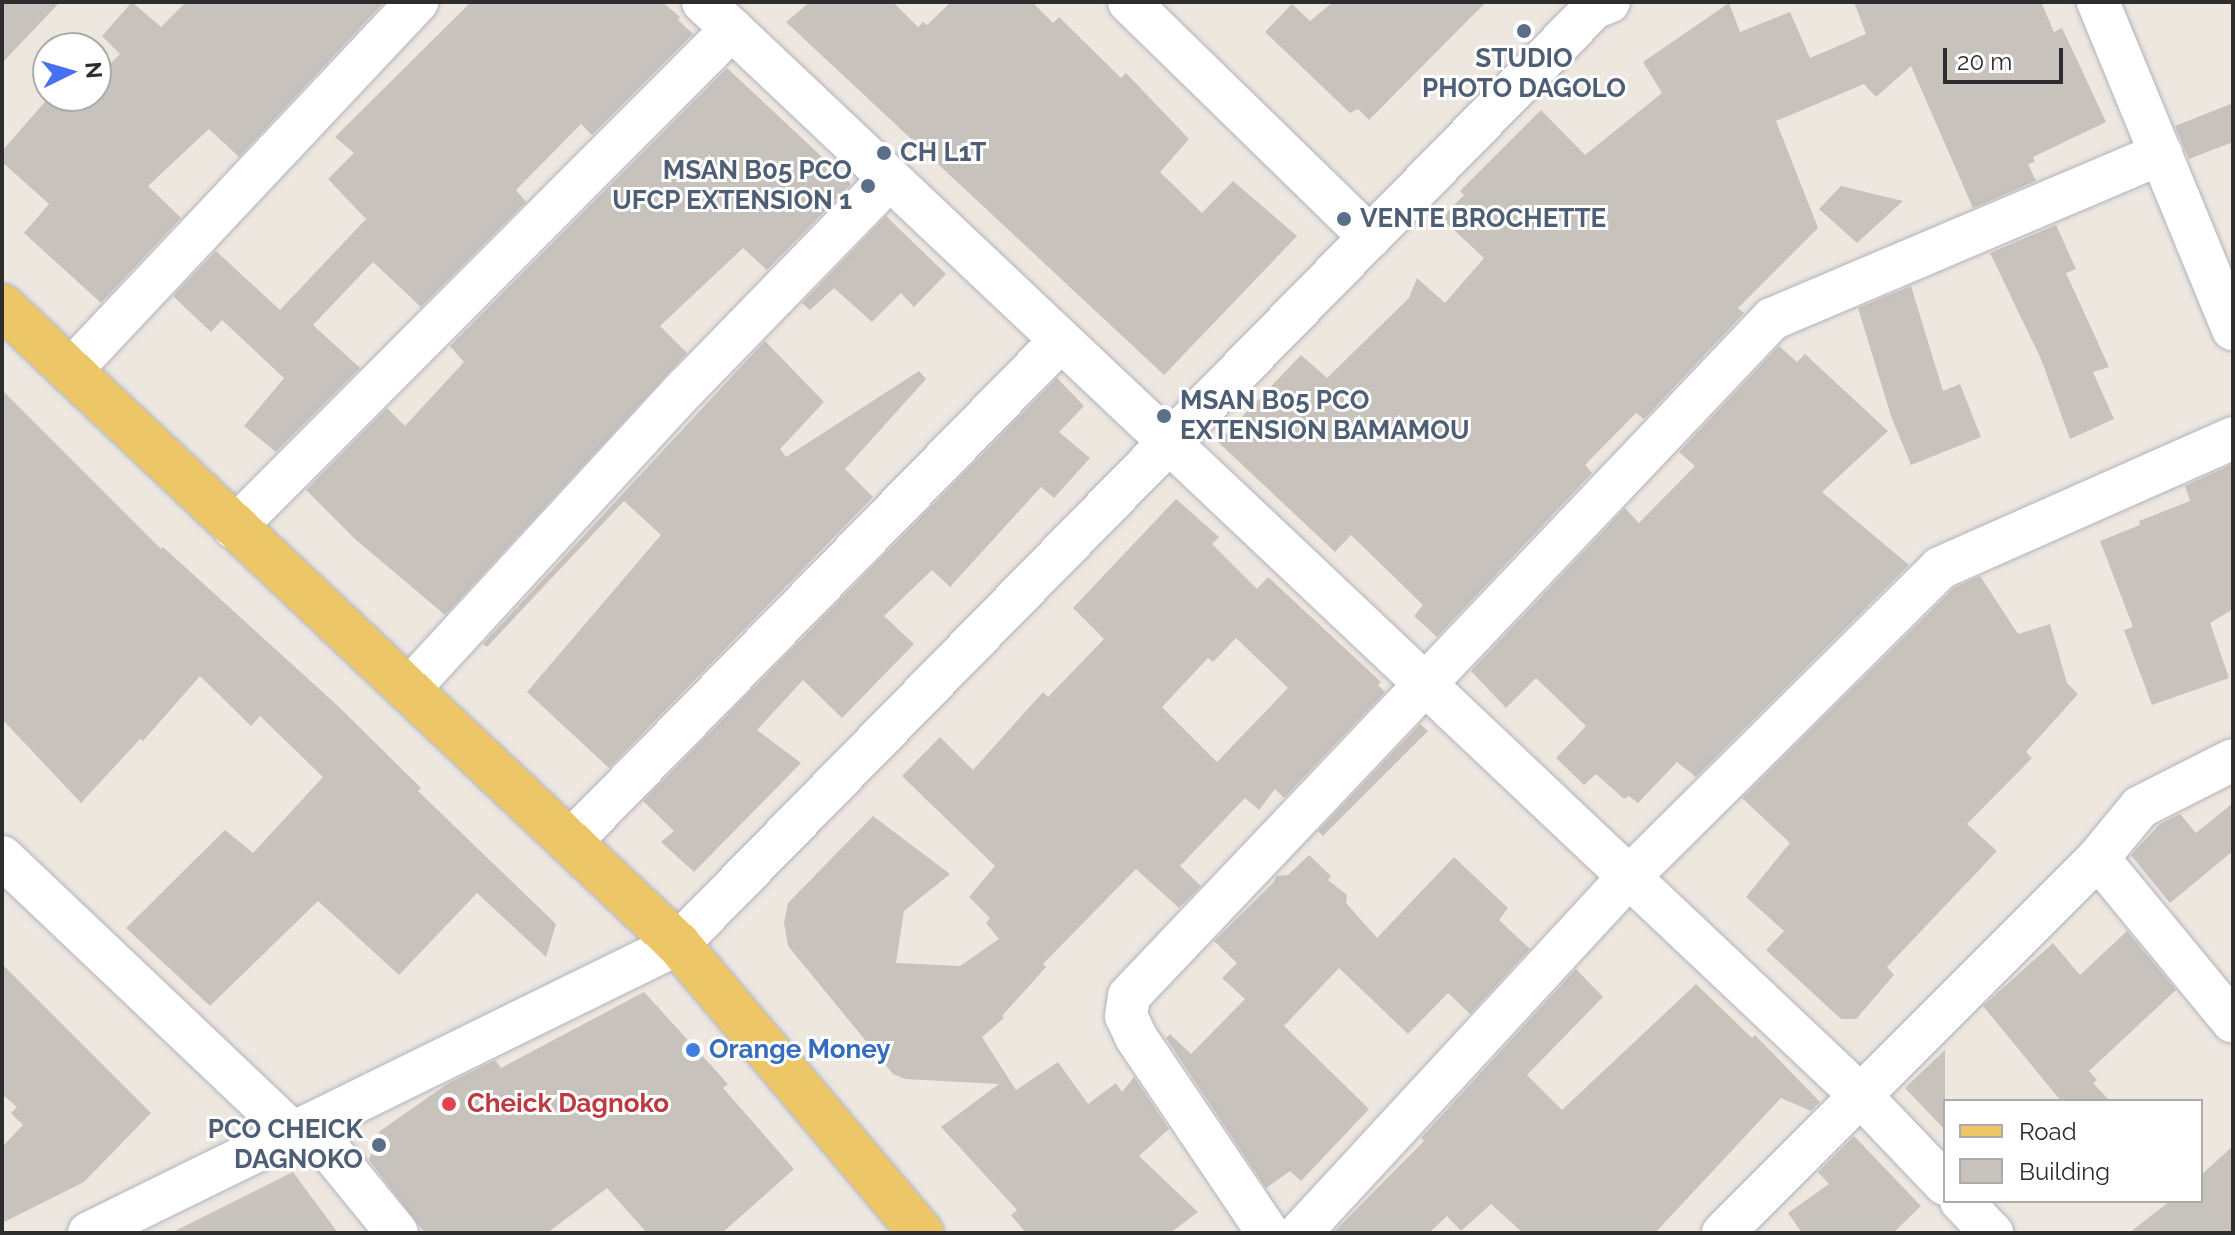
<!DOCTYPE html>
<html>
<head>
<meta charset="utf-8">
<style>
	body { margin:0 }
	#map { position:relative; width:2235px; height:1235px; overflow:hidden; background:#eee7e0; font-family:Raleway,sans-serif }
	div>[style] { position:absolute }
	.building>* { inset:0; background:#c7c2bc }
	.roads { filter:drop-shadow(0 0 2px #b1b3bd) drop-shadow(0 0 2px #b1b3bd) }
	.minor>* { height:42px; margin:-21px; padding:0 21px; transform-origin:21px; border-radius:21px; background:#fff }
	.major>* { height:44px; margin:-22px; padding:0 22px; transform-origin:22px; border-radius:22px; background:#edc767 }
	.dots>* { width:22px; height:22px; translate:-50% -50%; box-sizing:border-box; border:4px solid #fff; border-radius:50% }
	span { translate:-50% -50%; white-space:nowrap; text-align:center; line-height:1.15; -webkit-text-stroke:6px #fff; paint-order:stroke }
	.service-label { font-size:26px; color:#4e5e75; font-weight:700 }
	.left { translate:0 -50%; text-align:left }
	.right { translate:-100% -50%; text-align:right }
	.shop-label { font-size:26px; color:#366cbe; font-weight:700 }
	.health-label { font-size:26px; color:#be3a42; font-weight:700 }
	.frame { position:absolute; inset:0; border:4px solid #2d2d2d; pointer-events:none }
	.legend { position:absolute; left:1943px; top:1099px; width:260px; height:104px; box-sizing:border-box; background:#fff; border:2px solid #ababab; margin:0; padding:10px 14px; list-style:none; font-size:24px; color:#2d2d2d }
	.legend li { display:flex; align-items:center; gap:16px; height:40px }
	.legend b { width:40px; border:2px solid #ababab }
	.north { position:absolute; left:32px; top:32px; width:80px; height:80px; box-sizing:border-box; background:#fff; border:2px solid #ababab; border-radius:50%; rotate:85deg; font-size:22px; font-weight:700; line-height:32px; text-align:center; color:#2d2d2d }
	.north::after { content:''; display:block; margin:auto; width:28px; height:36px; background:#4770f4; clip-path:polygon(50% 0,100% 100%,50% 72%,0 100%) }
	.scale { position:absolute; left:1943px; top:48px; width:120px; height:36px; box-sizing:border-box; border:4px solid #2d2d2d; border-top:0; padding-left:10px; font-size:24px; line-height:28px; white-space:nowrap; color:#2d2d2d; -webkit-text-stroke:6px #fff; paint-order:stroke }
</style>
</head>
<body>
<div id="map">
	<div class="building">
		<i style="clip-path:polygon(2px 2px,60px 2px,2px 63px)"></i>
		<i style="clip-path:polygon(132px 2px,161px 27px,186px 2px,384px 2px,239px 157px,209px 129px,148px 186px,181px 218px,101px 303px,24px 233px,49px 204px,2px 162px,2px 151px,50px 96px,96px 96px,96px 78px,120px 54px,102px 36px)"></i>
		<i style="clip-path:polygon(471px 2px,662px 2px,680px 17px,678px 20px,693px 34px,592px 135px,581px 124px,516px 190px,526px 202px,421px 307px,373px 262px,313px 325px,360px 368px,276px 452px,244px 426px,284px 378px,222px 320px,211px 332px,173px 296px,216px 251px,280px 310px,366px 219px,328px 179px,354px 153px,335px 137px)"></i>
		<i style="clip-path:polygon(810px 2px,893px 2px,918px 27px,923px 22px,927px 25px,951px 2px,1032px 2px,1053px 23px,1059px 17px,1121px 78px,1126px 73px,1189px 139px,1160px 172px,1202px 213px,1233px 181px,1297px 236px,1164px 375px,786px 22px)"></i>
		<i style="clip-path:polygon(1333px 2px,1486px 2px,1369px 120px,1358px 109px,1350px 113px,1265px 32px,1292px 4px,1310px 21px)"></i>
		<i style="clip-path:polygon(1854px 2px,2041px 2px,2054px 32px,2062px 28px,2106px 122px,2033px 157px,2035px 162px,2028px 164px,2036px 181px,1973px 208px,1911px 66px,1876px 97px,1864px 84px,1776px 121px,1818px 228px,1738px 308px,1744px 313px,1644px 419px,1636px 413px,1585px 465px,1592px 473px,1437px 637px,1414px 616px,1423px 605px,1351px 535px,1335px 552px,1218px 442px,1301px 355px,1327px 378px,1409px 298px,1417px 278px,1445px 303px,1484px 258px,1441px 218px,1464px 195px,1460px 191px,1541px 110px,1585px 155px,1662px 93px,1643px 62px,1729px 3px,1740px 32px,1790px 12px,1810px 58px,1866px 34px)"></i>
		<i style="clip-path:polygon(727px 68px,851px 184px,767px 270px,743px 248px,660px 326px,687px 353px,445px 615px,355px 539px,306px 490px,387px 408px,405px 426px,464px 362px,450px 346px)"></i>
		<i style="clip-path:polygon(2233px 103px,2233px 142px,2189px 159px,2175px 126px)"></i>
		<i style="clip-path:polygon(1841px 186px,1903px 201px,1857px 243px,1819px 209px)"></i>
		<i style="clip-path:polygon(886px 216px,946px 274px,914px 307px,901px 293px,872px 322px,834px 288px,810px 310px,802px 303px)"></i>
		<i style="clip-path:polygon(2056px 225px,2076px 269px,2066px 273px,2109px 367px,2093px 372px,2114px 419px,2070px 439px,2041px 359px,1990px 253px)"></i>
		<i style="clip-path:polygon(1911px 286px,1943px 391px,1960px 384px,1981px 437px,1911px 465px,1891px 416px,1858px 308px)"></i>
		<i style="clip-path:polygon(765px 341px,824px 402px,780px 449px,786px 457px,919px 371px,926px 379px,845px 469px,873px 497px,609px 768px,527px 692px,661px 535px,624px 501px,487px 647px,483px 644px)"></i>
		<i style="clip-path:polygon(1779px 346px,1797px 362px,1805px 354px,1888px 431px,1822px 492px,1909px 565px,1696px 777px,1677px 762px,1638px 803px,1629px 796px,1624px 799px,1596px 774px,1584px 785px,1556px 758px,1586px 726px,1536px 678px,1506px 708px,1471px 671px,1625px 508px,1639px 523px,1695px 466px,1679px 452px)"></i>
		<i style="clip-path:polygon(1057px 378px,1084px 406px,1059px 432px,1090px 458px,1054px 498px,1041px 487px,950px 587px,932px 570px,884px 616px,914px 644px,842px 718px,803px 680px,757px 730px,801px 763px,694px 872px,661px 842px,674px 831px,643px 801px)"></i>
		<i style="clip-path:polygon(2px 390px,161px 549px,163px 547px,338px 706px,421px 788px,418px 791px,556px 924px,546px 957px,477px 893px,399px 975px,318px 901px,210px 1006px,126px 928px,225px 830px,253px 853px,323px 777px,260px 716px,251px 726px,200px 676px,143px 741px,140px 739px,81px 803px,2px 719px)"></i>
		<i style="clip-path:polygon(2233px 464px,2233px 609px,2210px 623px,2229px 678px,2152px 705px,2124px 630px,2133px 627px,2100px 541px,2140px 525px,2139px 521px,2190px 501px,2185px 486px)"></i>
		<i style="clip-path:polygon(evenodd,1176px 499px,1219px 537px,1212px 544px,1257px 589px,1268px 577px,1381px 682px,1378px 685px,1385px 692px,1284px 798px,1275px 789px,1259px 810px,1245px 798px,1180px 866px,1201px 886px,1179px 908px,1136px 869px,1043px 964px,1046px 967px,1002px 1016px,1004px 1018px,982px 1037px,1016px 1090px,1058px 1062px,1088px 1104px,1116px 1083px,1122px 1092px,1134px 1077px,1169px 1129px,1139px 1156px,1198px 1212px,1170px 1233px,1026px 1233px,1011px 1215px,1017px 1210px,941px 1127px,999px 1084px,905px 1079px,893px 1074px,788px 946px,784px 923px,788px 903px,873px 816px,950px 874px,904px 911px,896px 963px,960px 966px,999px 939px,986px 923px,990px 918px,969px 897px,995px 866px,902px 776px,940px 737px,973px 770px,1043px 692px,1048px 697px,1104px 639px,1073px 608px,1176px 499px,1236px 638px,1288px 688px,1217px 762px,1162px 707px,1208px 658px,1213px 662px,1236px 638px)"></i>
		<i style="clip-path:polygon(1980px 576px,2018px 634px,2050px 624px,2067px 683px,2078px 694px,2026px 752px,2032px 758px,1967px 824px,1997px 851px,1887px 967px,1894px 975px,1856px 1019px,1841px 1019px,1766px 950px,1784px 931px,1746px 897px,1790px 843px,1742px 798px,1954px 588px)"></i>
		<i style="clip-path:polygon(1420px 724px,1428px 731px,1323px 836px,1318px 831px)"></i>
		<i style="clip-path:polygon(2233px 803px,2233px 851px,2170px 903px,2131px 855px,2160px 824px,2180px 814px,2196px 833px)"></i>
		<i style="clip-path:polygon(1309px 855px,1331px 876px,1328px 880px,1347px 895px,1346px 903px,1377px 938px,1454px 857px,1508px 908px,1499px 920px,1530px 949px,1470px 1014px,1448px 993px,1408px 1034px,1339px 968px,1284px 1026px,1369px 1109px,1301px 1181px,1290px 1171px,1266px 1188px,1166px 1038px,1170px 1034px,1191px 1054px,1245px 999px,1222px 978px,1237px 963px,1214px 941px,1274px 882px,1276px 876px,1288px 875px)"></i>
		<i style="clip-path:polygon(2127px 931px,2176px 990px,2089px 1071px,2097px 1080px,2093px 1083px,2110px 1101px,2061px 1101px,1983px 1006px,2053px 943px,2080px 975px)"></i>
		<i style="clip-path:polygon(2px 964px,151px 1113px,84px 1182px,2px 1223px,2px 1147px,23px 1125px,11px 1113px,17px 1107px,2px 1094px)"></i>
		<i style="clip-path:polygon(1576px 969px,1603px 997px,1527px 1075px,1562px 1110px,1696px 984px,1752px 1038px,1755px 1035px,1820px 1102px,1811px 1111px,1781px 1098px,1655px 1233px,1523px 1233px,1491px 1204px,1461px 1231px,1447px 1216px,1429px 1233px,1333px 1233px,1424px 1141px,1421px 1138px)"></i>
		<i style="clip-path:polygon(644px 992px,728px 1084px,723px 1088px,794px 1169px,722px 1233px,647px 1233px,607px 1188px,547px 1233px,425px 1233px,369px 1160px,380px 1131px,447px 1084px,495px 1060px,501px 1068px)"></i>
		<i style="clip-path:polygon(1945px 1050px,1945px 1130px,1905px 1088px)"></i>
		<i style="clip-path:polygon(1854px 1136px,1921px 1206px,1893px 1233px,1802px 1233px,1788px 1213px,1829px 1184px,1818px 1172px)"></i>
		<i style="clip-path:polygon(2233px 1146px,2233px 1233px,2129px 1233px,2170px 1201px,2201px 1201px,2201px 1175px)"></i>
		<i style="clip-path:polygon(293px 1172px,338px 1233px,171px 1233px)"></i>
	</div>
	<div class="roads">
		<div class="minor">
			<i style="left:703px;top:2px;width:1592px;rotate:43.37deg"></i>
			<i style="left:1860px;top:1095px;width:123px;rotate:46.3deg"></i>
			<i style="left:1129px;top:2px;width:337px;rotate:44.3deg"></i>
			<i style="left:2098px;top:2px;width:354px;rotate:67.6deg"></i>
			<i style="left:70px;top:371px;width:507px;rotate:-46.76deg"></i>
			<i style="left:234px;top:528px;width:705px;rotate:-45.06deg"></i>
			<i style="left:408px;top:690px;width:412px;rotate:-47.4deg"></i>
			<i style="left:687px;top:387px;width:290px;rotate:-45.8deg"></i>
			<i style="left:570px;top:842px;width:702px;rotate:-45.63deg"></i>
			<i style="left:2px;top:857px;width:401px;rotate:43.5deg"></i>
			<i style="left:2098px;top:858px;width:212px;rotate:50.5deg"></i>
			<i style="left:309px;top:1125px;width:139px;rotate:50.8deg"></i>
			<i style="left:1961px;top:1201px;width:45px;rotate:45.9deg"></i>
			<i style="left:89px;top:1233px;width:656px;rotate:-26.14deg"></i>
			<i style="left:678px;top:944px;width:1310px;rotate:-45.62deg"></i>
			<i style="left:1594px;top:8px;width:16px;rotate:-22deg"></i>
			<i style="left:1268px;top:1233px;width:236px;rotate:-124deg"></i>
			<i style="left:1136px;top:1037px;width:23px;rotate:-115deg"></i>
			<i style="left:1126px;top:1016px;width:20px;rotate:-81deg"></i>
			<i style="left:1129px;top:996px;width:934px;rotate:-46.48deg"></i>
			<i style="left:1772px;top:319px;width:423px;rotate:-23deg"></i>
			<i style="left:1300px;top:1233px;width:485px;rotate:-47.3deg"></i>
			<i style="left:1629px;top:877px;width:438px;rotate:-44.8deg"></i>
			<i style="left:1940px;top:568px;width:321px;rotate:-23.9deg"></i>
			<i style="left:1723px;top:1233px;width:530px;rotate:-45deg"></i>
			<i style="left:2098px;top:858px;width:66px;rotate:-50.5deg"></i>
			<i style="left:2140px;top:807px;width:104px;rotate:-26.8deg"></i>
		</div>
		<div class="major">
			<i style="left:2px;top:306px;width:930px;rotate:43.34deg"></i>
			<i style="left:678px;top:944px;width:378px;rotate:49.9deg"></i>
		</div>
	</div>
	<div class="dots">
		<i style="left:1524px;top:31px;background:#5c6f8a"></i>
		<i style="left:884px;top:153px;background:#5c6f8a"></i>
		<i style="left:868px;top:186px;background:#5c6f8a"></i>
		<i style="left:1344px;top:219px;background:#5c6f8a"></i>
		<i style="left:1164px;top:416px;background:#5c6f8a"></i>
		<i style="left:693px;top:1050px;background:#3f7fe0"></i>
		<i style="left:449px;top:1104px;background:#e0444e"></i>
		<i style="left:379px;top:1145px;background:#5c6f8a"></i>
	</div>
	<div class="service-label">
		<span style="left:1524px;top:74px">STUDIO<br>PHOTO DAGOLO</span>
		<span class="left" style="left:900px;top:153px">CH L1T</span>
		<span class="right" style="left:852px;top:186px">MSAN B05 PCO<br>UFCP EXTENSION 1</span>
		<span class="left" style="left:1360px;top:219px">VENTE BROCHETTE</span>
		<span class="left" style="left:1180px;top:416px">MSAN B05 PCO<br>EXTENSION BAMAMOU</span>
		<span class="right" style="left:363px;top:1145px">PCO CHEICK<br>DAGNOKO</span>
	</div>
	<div class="shop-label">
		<span class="left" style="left:709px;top:1050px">Orange Money</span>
	</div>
	<div class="health-label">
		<span class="left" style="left:467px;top:1104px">Cheick Dagnoko</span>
	</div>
	<div class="frame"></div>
	<ul class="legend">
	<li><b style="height:10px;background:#edc767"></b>Road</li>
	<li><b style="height:22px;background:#c7c2bc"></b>Building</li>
	</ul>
	<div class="north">N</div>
	<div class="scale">20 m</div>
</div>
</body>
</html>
